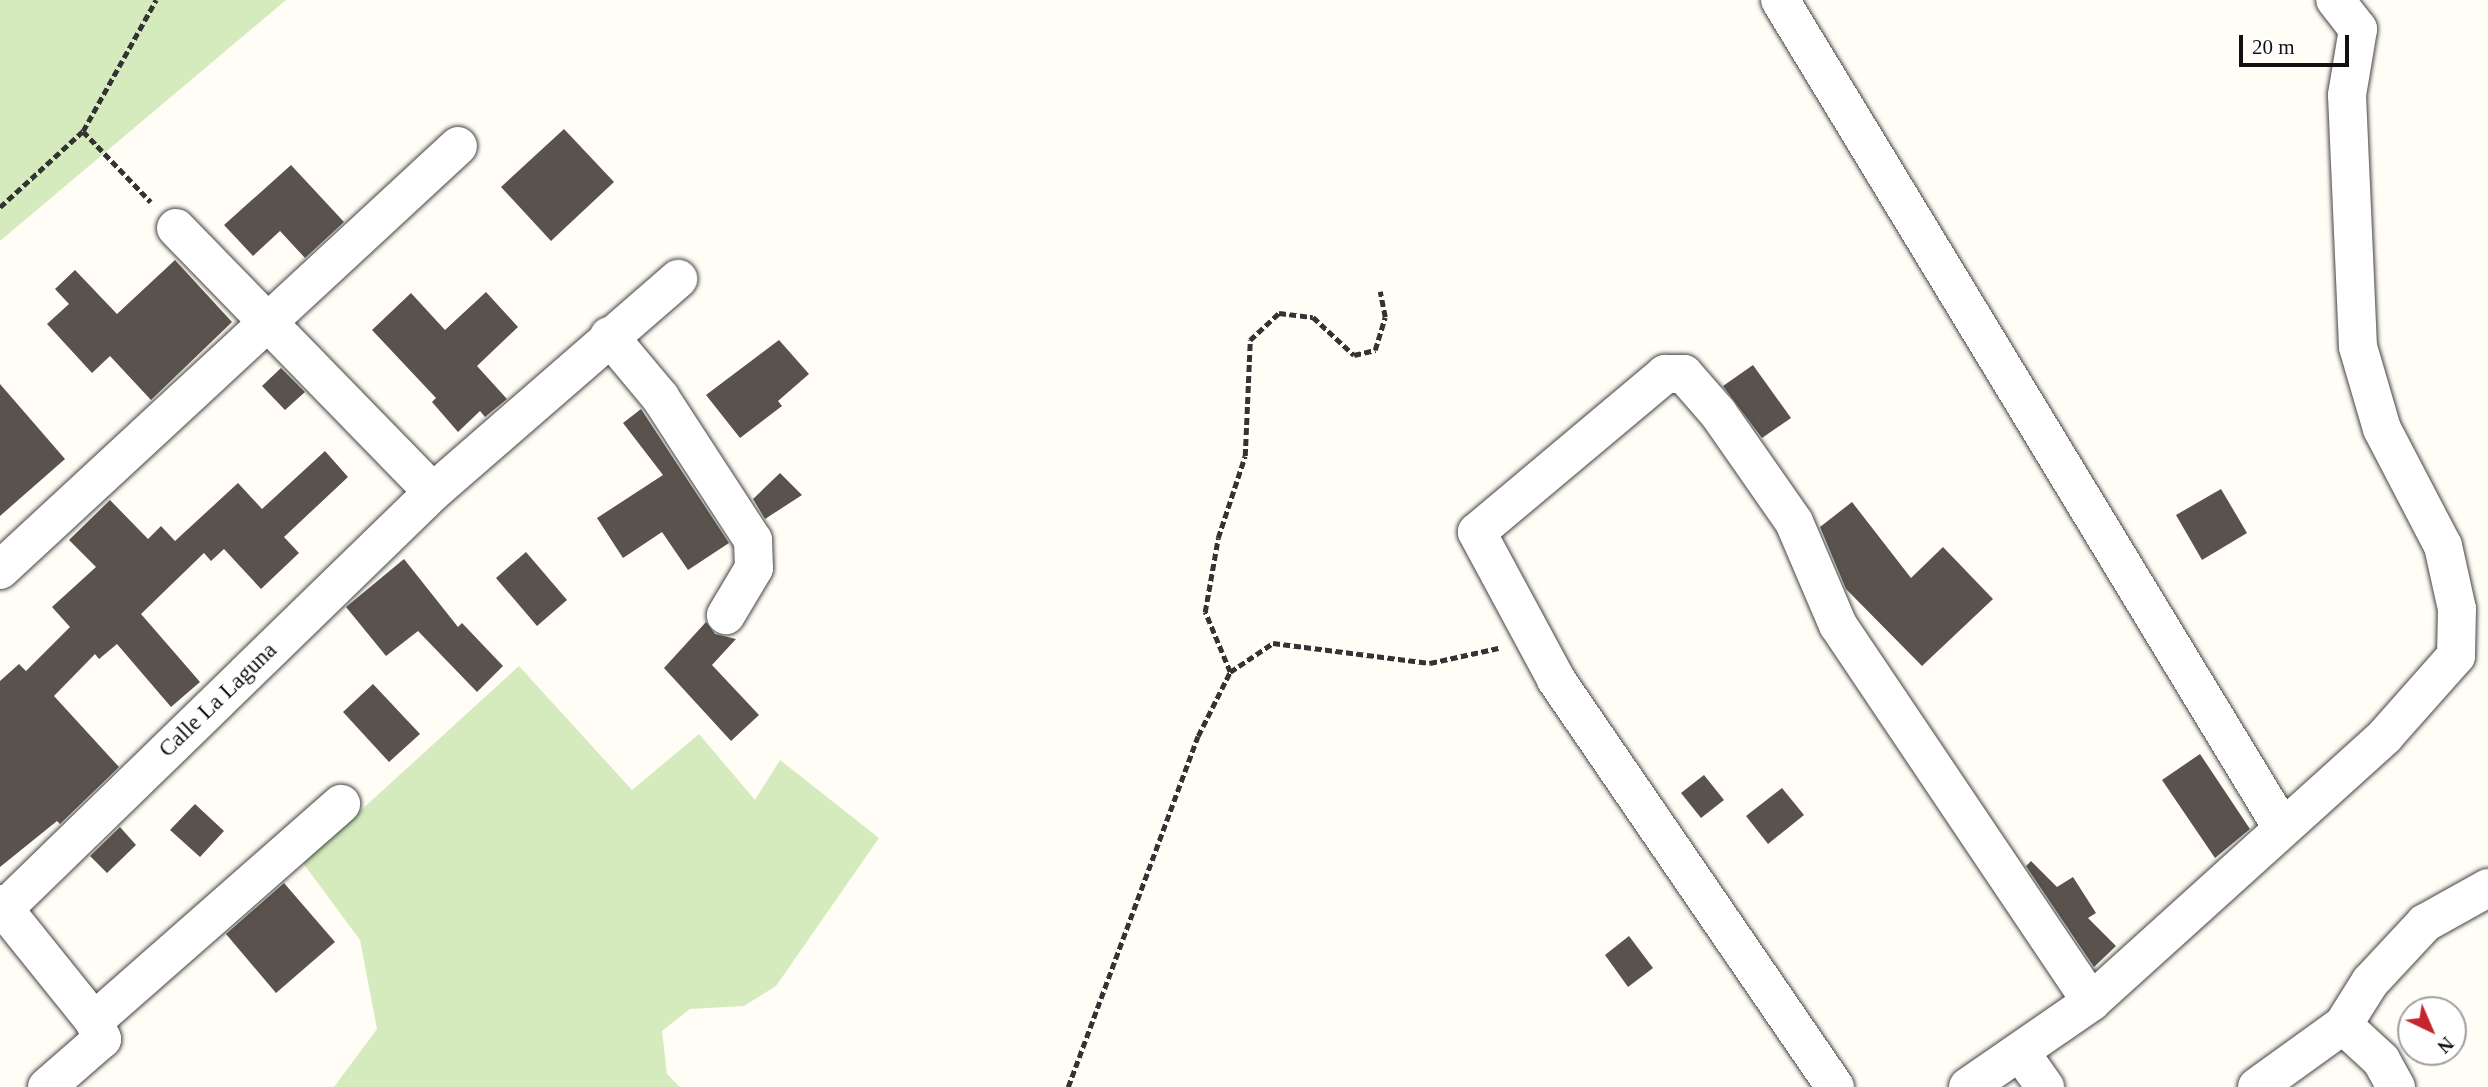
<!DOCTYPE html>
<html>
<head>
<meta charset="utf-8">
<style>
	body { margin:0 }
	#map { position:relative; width:2488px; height:1087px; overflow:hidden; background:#fffdf5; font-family:Georgia,serif }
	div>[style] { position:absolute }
	.green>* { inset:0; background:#d5ebbd }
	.building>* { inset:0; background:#5a524d }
	.path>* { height:4.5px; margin-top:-2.25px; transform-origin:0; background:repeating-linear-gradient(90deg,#333 0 7px,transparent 0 10.5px) }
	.roads { filter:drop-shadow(0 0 2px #444) drop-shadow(0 0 2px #444) }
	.minor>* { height:38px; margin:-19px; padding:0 19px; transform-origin:19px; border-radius:19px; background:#fff }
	span { translate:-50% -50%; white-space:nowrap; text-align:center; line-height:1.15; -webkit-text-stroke:7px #fff; paint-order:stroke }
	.street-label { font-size:23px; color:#111 }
	.north { position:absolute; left:2397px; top:996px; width:70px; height:70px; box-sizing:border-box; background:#fff; border:2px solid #a0a0a0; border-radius:50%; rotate:136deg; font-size:19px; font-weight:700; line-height:28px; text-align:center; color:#111 }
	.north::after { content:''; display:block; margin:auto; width:24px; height:32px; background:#c4262e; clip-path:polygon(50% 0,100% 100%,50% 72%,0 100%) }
	.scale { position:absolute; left:2239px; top:35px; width:110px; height:32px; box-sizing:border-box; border:4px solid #111; border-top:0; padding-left:9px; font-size:21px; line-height:24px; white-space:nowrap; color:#111; -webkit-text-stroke:5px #fff; paint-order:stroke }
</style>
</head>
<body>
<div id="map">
	<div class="green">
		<i style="clip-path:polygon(0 0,286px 0,0 241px)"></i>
		<i style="clip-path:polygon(519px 666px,632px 790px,699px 734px,755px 800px,780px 760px,879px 838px,776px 986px,744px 1006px,690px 1009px,662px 1031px,667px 1074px,680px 1087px,334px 1087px,377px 1029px,360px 940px,303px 863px)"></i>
	</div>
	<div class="building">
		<i style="clip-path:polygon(564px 129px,614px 182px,551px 241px,501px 187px)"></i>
		<i style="clip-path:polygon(291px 165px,344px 222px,305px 258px,280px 231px,253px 256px,224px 225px)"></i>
		<i style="clip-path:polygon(175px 260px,232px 322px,151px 400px,110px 356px,92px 373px,47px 324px,69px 304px,55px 289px,75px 270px,117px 314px)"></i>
		<i style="clip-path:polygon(486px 292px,518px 327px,477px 366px,507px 399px,485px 417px,480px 411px,458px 432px,432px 402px,436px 398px,372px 330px,411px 293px,445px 330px)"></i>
		<i style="clip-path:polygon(779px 340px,809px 374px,778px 401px,782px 406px,740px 438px,706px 395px)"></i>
		<i style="clip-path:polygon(1753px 365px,1791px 418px,1762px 438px,1723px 386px)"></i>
		<i style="clip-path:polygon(281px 368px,305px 392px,285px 410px,262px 386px)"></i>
		<i style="clip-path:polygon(0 384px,65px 459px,0 516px)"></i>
		<i style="clip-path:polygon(641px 409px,729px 543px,688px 570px,662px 532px,623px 558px,597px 518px,663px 475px,623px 423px)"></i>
		<i style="clip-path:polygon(325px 451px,348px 477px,284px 537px,299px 553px,261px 589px,224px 549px,211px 561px,204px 553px,141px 614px,200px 682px,171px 707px,117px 644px,99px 659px,95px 654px,54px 696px,119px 767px,60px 824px,57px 821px,0 867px,0 681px,19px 664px,26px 671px,70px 627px,52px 607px,96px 567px,69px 540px,110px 500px,148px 539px,161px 526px,175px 541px,238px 483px,262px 509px)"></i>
		<i style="clip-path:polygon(780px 473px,802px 495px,765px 519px,753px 499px)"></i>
		<i style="clip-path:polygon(2221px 489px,2247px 533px,2202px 560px,2176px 515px)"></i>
		<i style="clip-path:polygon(1852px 502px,1911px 578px,1943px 547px,1993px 599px,1922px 666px,1846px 589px,1820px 527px)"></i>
		<i style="clip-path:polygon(526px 552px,567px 600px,537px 626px,496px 578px)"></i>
		<i style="clip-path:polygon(404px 559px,458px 627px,462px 623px,503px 666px,477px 692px,418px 631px,386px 656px,346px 607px)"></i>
		<i style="clip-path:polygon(706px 622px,715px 634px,736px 639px,712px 665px,759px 715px,731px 741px,664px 668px)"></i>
		<i style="clip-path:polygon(373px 684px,420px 734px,389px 762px,343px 712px)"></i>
		<i style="clip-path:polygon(2200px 754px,2250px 829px,2215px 858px,2162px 780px)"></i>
		<i style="clip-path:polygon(1704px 775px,1724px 800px,1701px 818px,1681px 793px)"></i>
		<i style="clip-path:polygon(1782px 788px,1804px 815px,1768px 844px,1746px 816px)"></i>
		<i style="clip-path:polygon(195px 804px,224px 831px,200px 857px,170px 830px)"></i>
		<i style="clip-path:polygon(120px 827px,136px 845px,107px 873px,90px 856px)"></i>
		<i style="clip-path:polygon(2031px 861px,2057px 887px,2073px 877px,2096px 913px,2088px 918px,2116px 946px,2094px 967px,2026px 866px)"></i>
		<i style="clip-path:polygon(284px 883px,335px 942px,276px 993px,226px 934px)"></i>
		<i style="clip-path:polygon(1629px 936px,1653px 968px,1628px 987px,1605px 955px)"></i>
	</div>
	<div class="path">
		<i style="left:83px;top:131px;width:98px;rotate:46.2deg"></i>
		<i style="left:0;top:207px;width:113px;rotate:-42.5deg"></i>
		<i style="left:83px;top:131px;width:150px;rotate:-60.9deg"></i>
		<i style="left:1230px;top:672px;width:65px;rotate:-112.6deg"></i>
		<i style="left:1205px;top:612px;width:75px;rotate:-80deg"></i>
		<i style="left:1218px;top:538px;width:86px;rotate:-71.8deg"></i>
		<i style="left:1245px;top:456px;width:116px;rotate:-87.5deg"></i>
		<i style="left:1250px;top:340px;width:40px;rotate:-43deg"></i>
		<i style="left:1279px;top:313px;width:34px;rotate:7deg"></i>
		<i style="left:1313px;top:317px;width:56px;rotate:42.8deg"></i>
		<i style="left:1354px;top:355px;width:22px;rotate:-13deg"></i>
		<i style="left:1375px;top:350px;width:34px;rotate:-73deg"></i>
		<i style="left:1385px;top:317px;width:26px;rotate:-101deg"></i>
		<i style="left:1068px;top:1087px;width:374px;rotate:-69.7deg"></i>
		<i style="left:1198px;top:736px;width:72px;rotate:-63.4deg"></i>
		<i style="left:1230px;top:672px;width:52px;rotate:-34deg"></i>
		<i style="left:1273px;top:643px;width:158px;rotate:7.3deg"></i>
		<i style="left:1430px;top:663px;width:70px;rotate:-12.4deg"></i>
	</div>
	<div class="roads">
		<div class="minor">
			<i style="left:1780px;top:0;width:966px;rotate:58.76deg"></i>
			<i style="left:176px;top:228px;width:368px;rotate:45.8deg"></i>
			<i style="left:609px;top:336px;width:80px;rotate:50.1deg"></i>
			<i style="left:660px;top:397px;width:171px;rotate:57deg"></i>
			<i style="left:753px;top:540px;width:28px;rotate:88deg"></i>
			<i style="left:754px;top:568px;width:55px;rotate:120.8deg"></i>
			<i style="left:0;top:570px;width:624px;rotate:-42.79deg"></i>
			<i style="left:0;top:904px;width:150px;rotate:51.2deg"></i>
			<i style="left:94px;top:1021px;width:20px;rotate:66deg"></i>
			<i style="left:102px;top:1039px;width:73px;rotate:138.9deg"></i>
			<i style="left:4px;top:909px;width:598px;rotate:-44.19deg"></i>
			<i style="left:433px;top:492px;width:325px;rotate:-41deg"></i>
			<i style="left:94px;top:1021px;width:329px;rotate:-41.3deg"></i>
			<i style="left:2343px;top:1025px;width:52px;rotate:42.6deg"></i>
			<i style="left:2381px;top:1060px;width:31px;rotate:61deg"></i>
			<i style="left:2021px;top:1053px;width:42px;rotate:54.8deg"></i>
			<i style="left:1835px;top:1087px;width:494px;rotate:-124.4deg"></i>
			<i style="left:1556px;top:679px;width:167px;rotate:-118.3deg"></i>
			<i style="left:1477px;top:532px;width:246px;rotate:-40deg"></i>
			<i style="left:1665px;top:374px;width:19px"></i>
			<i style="left:1684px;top:374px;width:52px;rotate:48.9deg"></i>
			<i style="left:1718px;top:413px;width:133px;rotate:55.1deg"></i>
			<i style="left:1794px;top:522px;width:112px;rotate:66.9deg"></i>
			<i style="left:1838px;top:625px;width:454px;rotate:56.1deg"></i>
			<i style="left:1968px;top:1087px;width:150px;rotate:-34.6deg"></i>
			<i style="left:2091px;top:1002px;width:396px;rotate:-42.1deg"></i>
			<i style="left:2385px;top:736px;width:107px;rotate:-48.4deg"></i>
			<i style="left:2456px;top:656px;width:47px;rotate:-88.8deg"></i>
			<i style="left:2457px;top:609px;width:65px;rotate:-102.5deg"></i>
			<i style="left:2443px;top:546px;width:132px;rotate:-117.5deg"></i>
			<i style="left:2382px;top:429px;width:85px;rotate:-106.3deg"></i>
			<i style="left:2358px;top:347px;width:252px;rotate:-92.5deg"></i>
			<i style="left:2347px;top:95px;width:67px;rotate:-80.5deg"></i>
			<i style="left:2358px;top:29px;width:37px;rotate:-128deg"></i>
			<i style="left:2257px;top:1087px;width:106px;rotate:-35.8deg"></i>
			<i style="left:2343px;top:1025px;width:51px;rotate:-57.9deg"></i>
			<i style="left:2370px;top:982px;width:81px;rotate:-47deg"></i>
			<i style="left:2425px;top:923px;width:72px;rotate:-29.1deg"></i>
		</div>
	</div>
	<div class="street-label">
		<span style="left:218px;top:700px;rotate:-44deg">Calle La Laguna</span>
	</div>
	<div class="north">N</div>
	<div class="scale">20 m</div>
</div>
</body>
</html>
